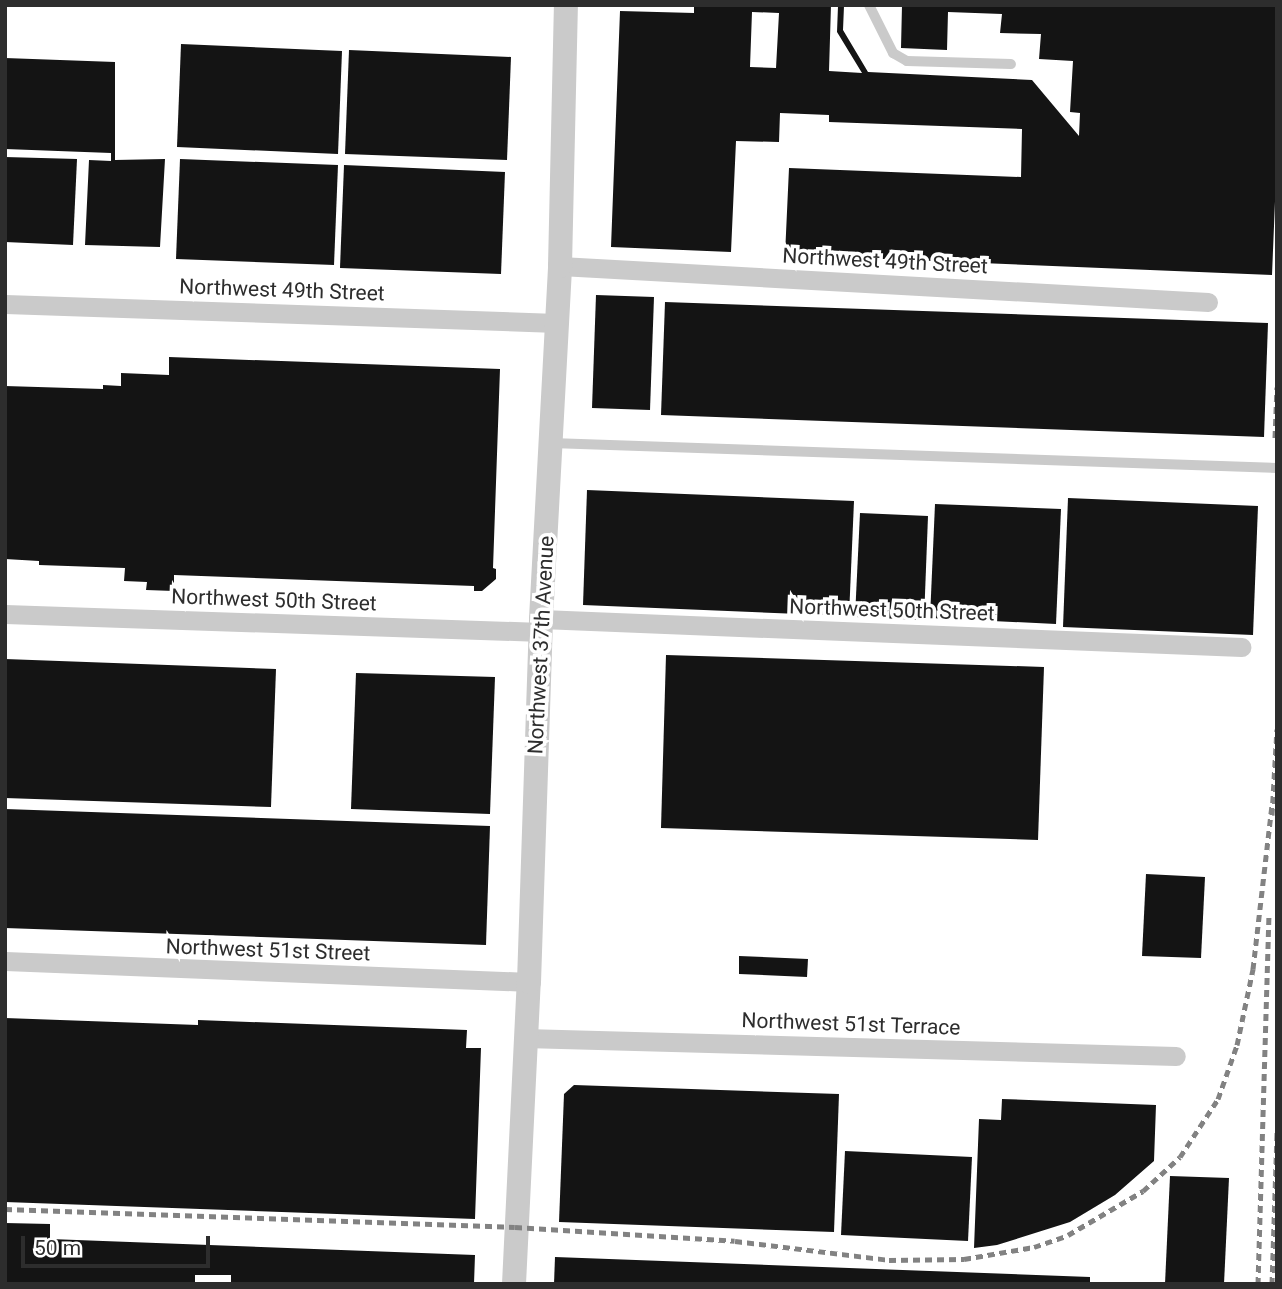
<!DOCTYPE html>
<html>
<head>
<meta charset="utf-8">
<style>
	body { margin:0 }
	#map { position:relative; width:1282px; height:1289px; overflow:hidden; background:#fff; font-family:Roboto,sans-serif }
	div>[style] { position:absolute }
	.building>* { inset:0; background:#141414 }
	.service>* { height:10px; margin:-5px; padding:0 5px; transform-origin:5px; border-radius:5px; background:#cacaca }
	.minor>* { height:19px; margin:-9.5px; padding:0 9.5px; transform-origin:9.5px; border-radius:9.5px; background:#cacaca }
	.tertiary>* { height:24px; margin:-12px; padding:0 12px; transform-origin:12px; border-radius:12px; background:#cacaca }
	.rail>* { height:5px; margin-top:-2.5px; transform-origin:0; background:repeating-linear-gradient(90deg,#828282 0 7px,transparent 0 12px) }
	span { translate:-50% -50%; white-space:nowrap; text-align:center; line-height:1.15; -webkit-text-stroke:7px #fff; paint-order:stroke }
	.street-label { font-size:21px; color:#2d2d2d }
	.frame { position:absolute; inset:0; border:7px solid #2d2d2d; pointer-events:none }
	.scale { position:absolute; left:21px; top:1236px; width:189px; height:32px; box-sizing:border-box; border:4px solid #2d2d2d; border-top:0; padding-left:9px; font-size:21px; line-height:24px; white-space:nowrap; color:#2d2d2d; -webkit-text-stroke:5px #fff; paint-order:stroke }
</style>
</head>
<body>
<div id="map">
	<div class="building">
		<i style="clip-path:polygon(evenodd,694px 5px,831px 5px,829px 71px,862px 73px,837px 32px,838px 6px,844px 6px,843px 30px,868px 72px,1032px 80px,1079px 136px,1080px 113px,1070px 112px,1073px 61px,1039px 59px,1041px 34px,1000px 33px,1002px 14px,948px 12px,947px 50px,901px 48px,902px 5px,1277px 5px,1277px 153px,1272px 275px,785px 255px,789px 168px,1021px 177px,1022px 129px,829px 122px,829px 115px,780px 113px,779px 142px,736px 141px,731px 252px,611px 247px,620px 11px,694px 13px,694px 5px,752px 12px,779px 13px,776px 68px,750px 67px,752px 12px)"></i>
		<i style="clip-path:polygon(181px 44px,342px 51px,338px 154px,177px 147px)"></i>
		<i style="clip-path:polygon(349px 50px,511px 57px,507px 160px,345px 154px)"></i>
		<i style="clip-path:polygon(5px 58px,115px 62px,115px 160px,165px 159px,160px 247px,85px 245px,89px 160px,111px 161px,111px 153px,5px 149px)"></i>
		<i style="clip-path:polygon(5px 157px,77px 159px,73px 245px,5px 242px)"></i>
		<i style="clip-path:polygon(180px 159px,338px 165px,334px 265px,176px 259px)"></i>
		<i style="clip-path:polygon(344px 165px,505px 172px,501px 274px,340px 268px)"></i>
		<i style="clip-path:polygon(596px 295px,654px 297px,650px 410px,592px 408px)"></i>
		<i style="clip-path:polygon(665px 302px,1268px 323px,1264px 437px,661px 415px)"></i>
		<i style="clip-path:polygon(169px 357px,500px 369px,493px 568px,496px 569px,496px 579px,482px 591px,474px 591px,474px 586px,174px 575px,174px 591px,146px 590px,147px 582px,124px 581px,125px 568px,39px 565px,39px 561px,5px 559px,5px 386px,103px 389px,103px 385px,121px 386px,121px 373px,169px 375px)"></i>
		<i style="clip-path:polygon(587px 490px,854px 501px,849px 616px,583px 605px)"></i>
		<i style="clip-path:polygon(1068px 498px,1258px 506px,1253px 635px,1063px 627px)"></i>
		<i style="clip-path:polygon(935px 504px,1061px 509px,1056px 624px,930px 618px)"></i>
		<i style="clip-path:polygon(860px 513px,928px 516px,924px 620px,855px 617px)"></i>
		<i style="clip-path:polygon(666px 655px,1044px 667px,1038px 840px,661px 828px)"></i>
		<i style="clip-path:polygon(5px 659px,276px 669px,271px 807px,5px 798px)"></i>
		<i style="clip-path:polygon(356px 673px,495px 677px,490px 814px,351px 809px)"></i>
		<i style="clip-path:polygon(5px 809px,490px 826px,486px 945px,5px 928px)"></i>
		<i style="clip-path:polygon(1146px 874px,1205px 877px,1201px 958px,1142px 956px)"></i>
		<i style="clip-path:polygon(739px 956px,808px 959px,807px 977px,739px 974px)"></i>
		<i style="clip-path:polygon(5px 1018px,198px 1025px,198px 1020px,467px 1030px,466px 1048px,481px 1048px,475px 1219px,5px 1202px)"></i>
		<i style="clip-path:polygon(574px 1085px,839px 1094px,834px 1232px,559px 1222px,564px 1094px)"></i>
		<i style="clip-path:polygon(1002px 1099px,1156px 1105px,1154px 1161px,1115px 1195px,1070px 1222px,997px 1245px,974px 1248px,979px 1119px,1001px 1120px)"></i>
		<i style="clip-path:polygon(845px 1151px,972px 1157px,968px 1241px,841px 1235px)"></i>
		<i style="clip-path:polygon(1170px 1176px,1229px 1178px,1224px 1284px,1165px 1284px)"></i>
		<i style="clip-path:polygon(5px 1223px,50px 1224px,50px 1239px,475px 1255px,474px 1284px,231px 1284px,231px 1275px,195px 1275px,195px 1284px,5px 1284px)"></i>
		<i style="clip-path:polygon(555px 1257px,1090px 1277px,1090px 1284px,554px 1284px)"></i>
	</div>
	<div class="service">
		<i style="left:869px;top:5px;width:54px;rotate:63.4deg"></i>
		<i style="left:893px;top:53px;width:16px;rotate:30deg"></i>
		<i style="left:907px;top:61px;width:104px;rotate:1.7deg"></i>
		<i style="left:551px;top:443px;width:726px;rotate:1.97deg"></i>
	</div>
	<div class="minor">
		<i style="left:560px;top:266px;width:649px;rotate:3.18deg"></i>
		<i style="left:5px;top:304px;width:552px;rotate:1.97deg"></i>
		<i style="left:5px;top:614px;width:536px;rotate:1.92deg"></i>
		<i style="left:541px;top:619px;width:701px;rotate:2.29deg"></i>
		<i style="left:5px;top:961px;width:524px;rotate:2.29deg"></i>
		<i style="left:524px;top:1038px;width:652px;rotate:1.58deg"></i>
	</div>
	<div class="tertiary">
		<i style="left:514px;top:1284px;width:302px;rotate:-87.2deg"></i>
		<i style="left:529px;top:982px;width:363px;rotate:-88.1deg"></i>
		<i style="left:541px;top:619px;width:354px;rotate:-86.9deg"></i>
		<i style="left:560px;top:266px;width:261px;rotate:-88.7deg"></i>
	</div>
	<div class="rail">
		<i style="left:1275px;top:438px;width:51px;rotate:-87.8deg"></i>
		<i style="left:1272px;top:815px;width:86px;rotate:-86.7deg"></i>
		<i style="left:5px;top:1209px;width:510px;rotate:2.02deg"></i>
		<i style="left:515px;top:1227px;width:220px;rotate:3.6deg"></i>
		<i style="left:735px;top:1241px;width:155px;rotate:7deg"></i>
		<i style="left:889px;top:1260px;width:75px;rotate:-0.8deg"></i>
		<i style="left:964px;top:1259px;width:71px;rotate:-9.7deg"></i>
		<i style="left:1034px;top:1247px;width:36px;rotate:-19deg"></i>
		<i style="left:1068px;top:1235px;width:87px;rotate:-30.4deg"></i>
		<i style="left:1143px;top:1191px;width:50px;rotate:-42.6deg"></i>
		<i style="left:1180px;top:1157px;width:69px;rotate:-56.8deg"></i>
		<i style="left:1218px;top:1099px;width:57px;rotate:-70.6deg"></i>
		<i style="left:1237px;top:1045px;width:78px;rotate:-78.1deg"></i>
		<i style="left:1253px;top:969px;width:164px;rotate:-83.4deg"></i>
		<i style="left:1258px;top:1284px;width:368px;rotate:-88.3deg"></i>
		<i style="left:1272px;top:1284px;width:152px;rotate:-88.1deg"></i>
	</div>
	<div class="street-label">
		<span style="left:885px;top:261px;rotate:3deg">Northwest 49th Street</span>
		<span style="left:282px;top:290px;rotate:2deg">Northwest 49th Street</span>
		<span style="left:274px;top:600px;rotate:2deg">Northwest 50th Street</span>
		<span style="left:892px;top:610px;rotate:2deg">Northwest 50th Street</span>
		<span style="left:541px;top:645px;rotate:-87deg">Northwest 37th Avenue</span>
		<span style="left:268px;top:950px;rotate:2deg">Northwest 51st Street</span>
		<span style="left:851px;top:1024px;rotate:2deg">Northwest 51st Terrace</span>
	</div>
	<div class="frame"></div>
	<div class="scale">50 m</div>
</div>
</body>
</html>
